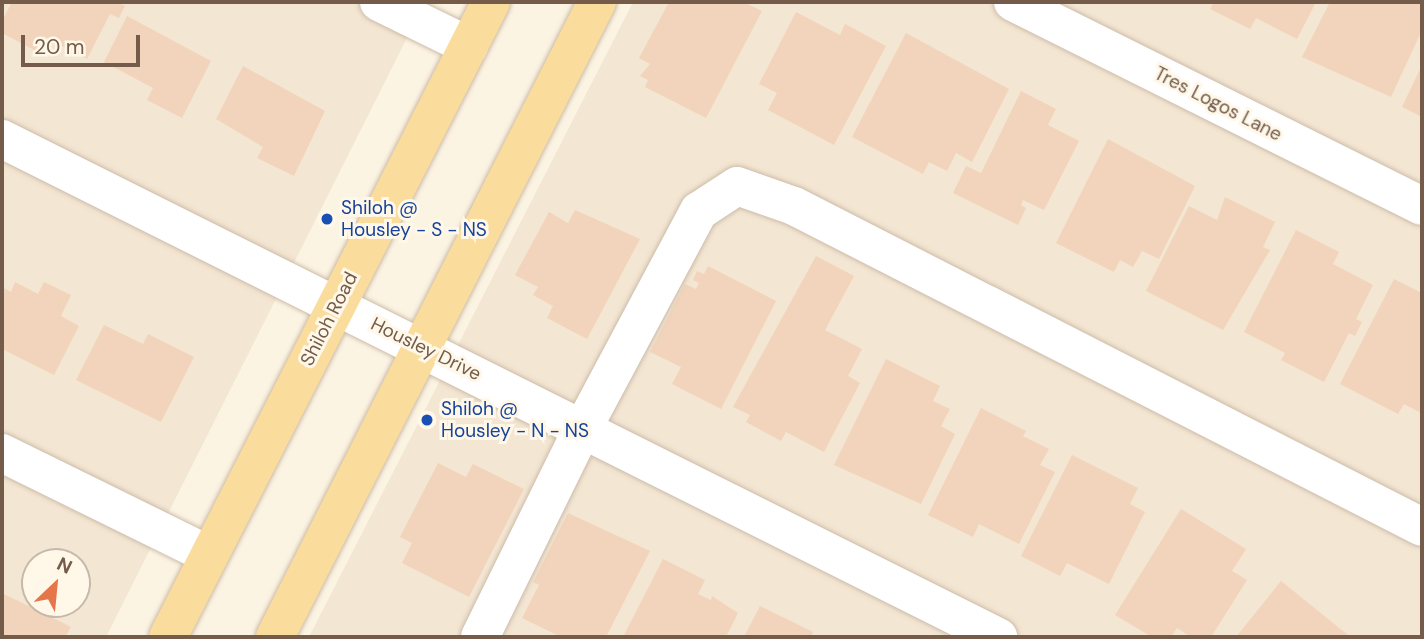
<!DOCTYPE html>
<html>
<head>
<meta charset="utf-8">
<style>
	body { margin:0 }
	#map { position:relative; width:1424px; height:639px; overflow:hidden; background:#fcf4e3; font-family:"DM Sans",sans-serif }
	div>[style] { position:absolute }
	.residential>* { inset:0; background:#f3e6d2 }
	.building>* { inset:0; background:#f1d4bb }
	.roads { filter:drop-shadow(0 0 2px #cdbcaa) drop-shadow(0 0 2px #cdbcaa) }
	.minor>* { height:38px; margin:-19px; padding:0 19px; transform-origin:19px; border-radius:19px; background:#fff }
	.major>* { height:38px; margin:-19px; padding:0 19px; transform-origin:19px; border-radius:19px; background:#fadd9c }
	.dots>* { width:19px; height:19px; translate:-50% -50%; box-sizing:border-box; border:4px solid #fff8e9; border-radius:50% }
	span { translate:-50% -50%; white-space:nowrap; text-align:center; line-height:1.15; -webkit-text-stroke:6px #fff8e9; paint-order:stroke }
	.street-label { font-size:19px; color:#745b4a }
	.transit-label { font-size:19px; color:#164399 }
	.left { translate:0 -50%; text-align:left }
	.frame { position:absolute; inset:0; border:4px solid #745b4a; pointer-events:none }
	.north { position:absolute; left:21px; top:548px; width:70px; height:70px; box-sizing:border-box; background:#fff8e9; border:2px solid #c7b9a9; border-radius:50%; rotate:26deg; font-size:19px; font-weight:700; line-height:28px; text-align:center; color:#745b4a }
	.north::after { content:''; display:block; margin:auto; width:24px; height:32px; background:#e5764a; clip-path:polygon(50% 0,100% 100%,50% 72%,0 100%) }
	.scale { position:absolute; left:21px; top:35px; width:119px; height:32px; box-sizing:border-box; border:4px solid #745b4a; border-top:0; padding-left:9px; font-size:21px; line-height:24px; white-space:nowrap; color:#745b4a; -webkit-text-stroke:5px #fff8e9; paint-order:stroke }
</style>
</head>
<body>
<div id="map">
	<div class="residential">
		<i style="clip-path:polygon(evenodd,2px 2px,425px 2px,106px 637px,2px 637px,2px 2px,35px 562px,77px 562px,77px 604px,35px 604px,35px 562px)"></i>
		<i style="clip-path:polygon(633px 2px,1422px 2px,1422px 637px,309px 637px)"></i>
	</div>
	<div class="building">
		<i style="clip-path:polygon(12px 2px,116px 2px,125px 6px,119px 18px,110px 14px,87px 59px,43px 36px,36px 51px,2px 33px,2px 21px)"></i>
		<i style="clip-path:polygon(669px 2px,743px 2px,762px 11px,706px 118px,645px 87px,648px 80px,640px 76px,650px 64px,639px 58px)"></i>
		<i style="clip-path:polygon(1214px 2px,1316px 2px,1297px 39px,1256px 18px,1250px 29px,1210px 9px)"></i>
		<i style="clip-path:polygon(1330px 2px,1422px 2px,1422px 30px,1391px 97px,1302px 57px)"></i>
		<i style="clip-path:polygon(796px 12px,840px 35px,845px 24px,886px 46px,834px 145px,768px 110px,777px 93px,759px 84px)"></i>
		<i style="clip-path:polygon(127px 16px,211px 61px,182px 118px,147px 100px,153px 88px,104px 62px)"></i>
		<i style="clip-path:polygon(906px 33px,1009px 89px,972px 162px,956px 153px,947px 171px,929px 162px,923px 174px,852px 137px)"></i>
		<i style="clip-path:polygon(1422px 65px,1422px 117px,1402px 107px)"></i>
		<i style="clip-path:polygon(243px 66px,325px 111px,294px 176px,257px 158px,263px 147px,216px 119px)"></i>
		<i style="clip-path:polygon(1021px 91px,1056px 109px,1048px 125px,1079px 141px,1044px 210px,1023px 200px,1021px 205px,1026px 208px,1018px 225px,953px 193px,966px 166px,981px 173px)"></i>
		<i style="clip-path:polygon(1108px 139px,1195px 186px,1159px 259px,1142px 251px,1133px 267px,1120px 260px,1114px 272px,1056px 243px)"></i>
		<i style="clip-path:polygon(1225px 197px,1275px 222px,1263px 247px,1270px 250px,1223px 330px,1146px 291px,1189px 206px,1217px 220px)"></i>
		<i style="clip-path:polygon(575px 210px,640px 239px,587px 339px,547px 318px,553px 306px,533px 295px,538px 287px,515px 275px,549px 212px,568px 223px)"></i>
		<i style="clip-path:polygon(1296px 230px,1339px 252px,1333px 264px,1373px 285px,1356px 319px,1362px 322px,1355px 336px,1349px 333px,1324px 382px,1281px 360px,1285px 353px,1244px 332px)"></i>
		<i style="clip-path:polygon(816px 256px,854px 276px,825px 330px,862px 349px,848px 376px,860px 383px,824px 452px,786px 432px,781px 441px,746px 422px,750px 415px,733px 407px)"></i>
		<i style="clip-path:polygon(708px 266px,776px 301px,721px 409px,672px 384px,681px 367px,650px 352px,685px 284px,696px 289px,699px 283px,693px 280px,697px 271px,704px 274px)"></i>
		<i style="clip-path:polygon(1394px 279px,1422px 293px,1421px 413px,1404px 404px,1398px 414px,1340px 384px)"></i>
		<i style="clip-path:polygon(15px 282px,38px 294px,44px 282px,71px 295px,61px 316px,79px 326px,54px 375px,2px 349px,2px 287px,11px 292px)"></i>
		<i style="clip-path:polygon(104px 325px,143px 344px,148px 334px,194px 357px,161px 422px,76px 380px)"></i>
		<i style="clip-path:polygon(886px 359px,940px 386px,933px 401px,950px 409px,941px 426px,955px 434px,921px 504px,834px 465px)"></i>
		<i style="clip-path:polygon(981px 408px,1026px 431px,1023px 436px,1049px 449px,1040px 465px,1055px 472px,1019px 544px,979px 524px,973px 537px,928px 515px)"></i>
		<i style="clip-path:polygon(1072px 455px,1138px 488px,1130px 504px,1145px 512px,1109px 584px,1067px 563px,1060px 576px,1021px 556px)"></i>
		<i style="clip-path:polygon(438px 463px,466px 477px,473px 464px,524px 489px,469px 597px,402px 563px,412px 543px,400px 537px)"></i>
		<i style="clip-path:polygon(1181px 509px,1246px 549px,1232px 571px,1247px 580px,1211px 637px,1191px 637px,1177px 628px,1171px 637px,1152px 637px,1115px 615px)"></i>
		<i style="clip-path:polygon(568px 513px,650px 551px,606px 637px,561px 637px,522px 618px,539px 585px,533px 582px)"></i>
		<i style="clip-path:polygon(663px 559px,705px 580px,698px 594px,711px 600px,712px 596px,738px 613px,726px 637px,623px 637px)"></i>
		<i style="clip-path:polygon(1281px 581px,1348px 635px,1346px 637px,1236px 637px)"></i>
		<i style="clip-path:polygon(2px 593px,71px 627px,65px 637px,2px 637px)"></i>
		<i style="clip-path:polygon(760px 606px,813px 632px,811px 637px,744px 637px)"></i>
	</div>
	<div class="roads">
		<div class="minor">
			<i style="left:379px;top:2px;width:100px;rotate:26.1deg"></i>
			<i style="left:1013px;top:2px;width:457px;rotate:26.5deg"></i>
			<i style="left:2px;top:139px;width:1114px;rotate:26.57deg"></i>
			<i style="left:2px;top:453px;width:231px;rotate:26.2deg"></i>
			<i style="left:480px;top:637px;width:235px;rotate:-63.8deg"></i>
			<i style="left:584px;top:426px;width:244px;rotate:-61.9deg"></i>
			<i style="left:699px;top:211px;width:45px;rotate:-33.3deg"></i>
			<i style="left:737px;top:186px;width:60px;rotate:19.3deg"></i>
			<i style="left:794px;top:206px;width:705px;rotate:27.07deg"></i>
		</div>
		<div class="major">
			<i style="left:168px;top:637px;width:712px;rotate:-63.04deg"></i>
			<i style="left:275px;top:637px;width:712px;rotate:-63.11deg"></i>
		</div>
	</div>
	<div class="dots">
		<i style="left:327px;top:219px;background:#1a4fb4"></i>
		<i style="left:427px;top:420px;background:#1a4fb4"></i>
	</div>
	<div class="street-label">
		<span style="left:1218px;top:104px;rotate:27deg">Tres Logos Lane</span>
		<span style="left:329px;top:319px;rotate:-63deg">Shiloh Road</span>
		<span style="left:426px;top:349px;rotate:26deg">Housley Drive</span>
	</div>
	<div class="transit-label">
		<span class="left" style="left:341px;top:219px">Shiloh @<br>Housley - S - NS</span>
		<span class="left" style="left:441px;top:420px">Shiloh @<br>Housley - N - NS</span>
	</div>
	<div class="frame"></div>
	<div class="north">N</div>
	<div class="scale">20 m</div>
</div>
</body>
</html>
